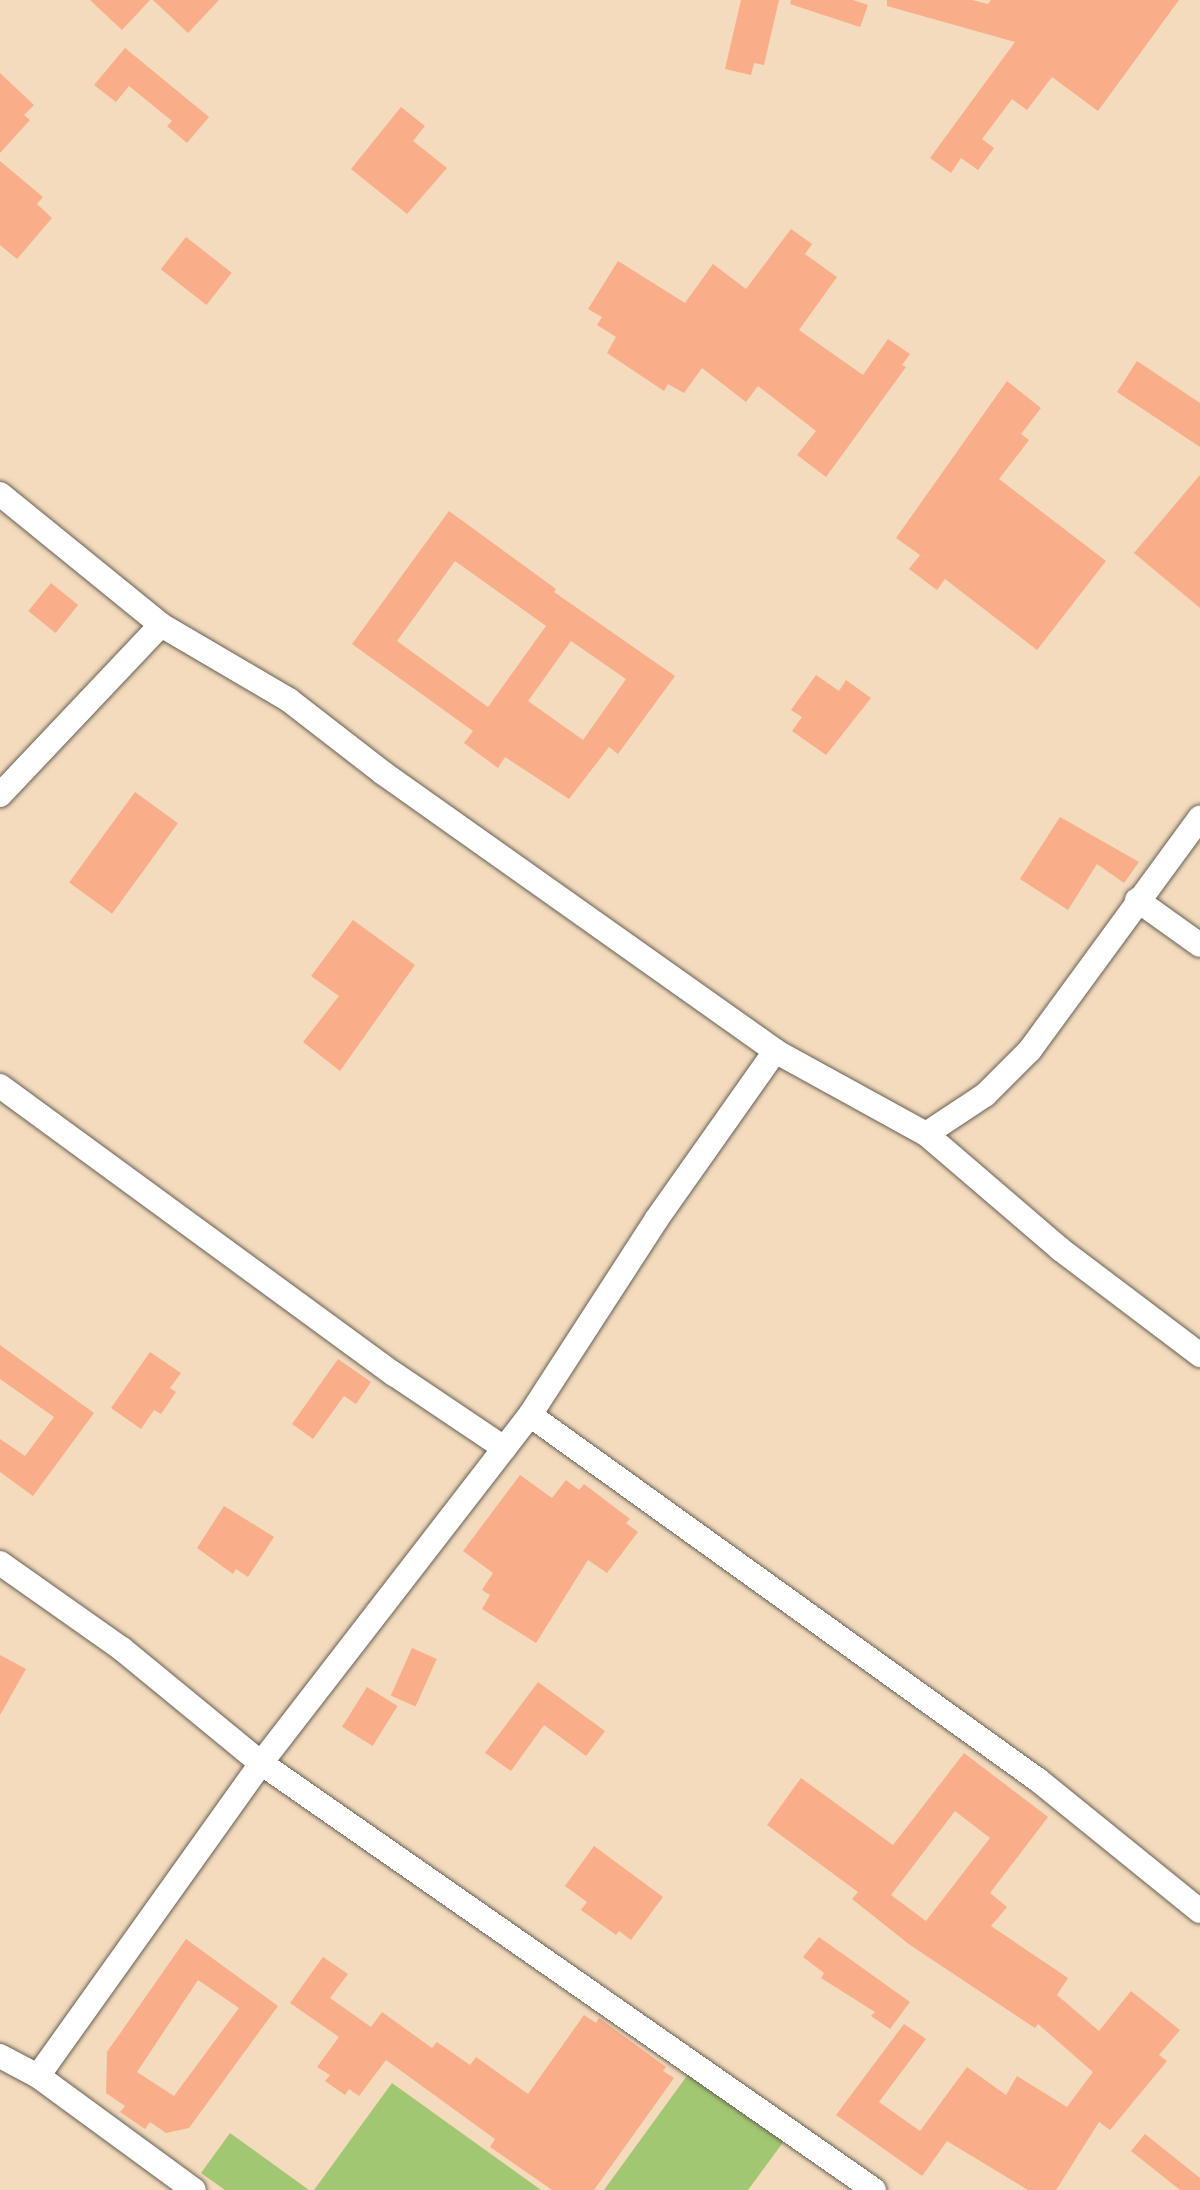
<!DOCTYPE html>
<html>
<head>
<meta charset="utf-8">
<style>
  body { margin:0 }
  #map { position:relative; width:1200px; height:2190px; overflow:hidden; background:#f4dbbd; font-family:Kalam,sans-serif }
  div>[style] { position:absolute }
  .green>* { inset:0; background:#a1c772 }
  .building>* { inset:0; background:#f9ad89; transform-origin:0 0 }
  .roads { filter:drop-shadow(0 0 2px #685f54) drop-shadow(0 0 2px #685f54) }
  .street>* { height:24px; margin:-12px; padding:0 12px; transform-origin:12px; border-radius:12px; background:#fff }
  span { translate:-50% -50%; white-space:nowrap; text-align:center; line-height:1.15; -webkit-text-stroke:5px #fcf5e5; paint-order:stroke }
</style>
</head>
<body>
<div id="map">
  <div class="green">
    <i style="clip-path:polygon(689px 2073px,784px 2141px,748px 2190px,604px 2190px)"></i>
    <i style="clip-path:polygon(392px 2083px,541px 2190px,314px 2190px)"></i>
    <i style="clip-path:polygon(230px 2133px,309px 2190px,225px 2190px,201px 2173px)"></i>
  </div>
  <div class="building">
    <i style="clip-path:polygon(90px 0,150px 0,122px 30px)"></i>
    <i style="clip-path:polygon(153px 0,219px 0,188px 33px)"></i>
    <i style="clip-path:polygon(741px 0,779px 0,764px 65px,754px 63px,751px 75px,725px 69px)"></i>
    <i style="clip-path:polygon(791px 0,853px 0,868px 5px,860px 27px,790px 4px)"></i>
    <i style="clip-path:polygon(887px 0,972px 0,988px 4px,991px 0,1179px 0,1098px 111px,1052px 77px,1027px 110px,1012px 99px,982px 139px,994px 148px,978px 170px,961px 158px,951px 173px,930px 158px,1015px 42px,887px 6px)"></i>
    <i style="clip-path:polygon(125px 48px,209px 117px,187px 143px,167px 126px,172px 121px,129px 86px,116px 102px,94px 85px)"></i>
    <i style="clip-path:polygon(0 73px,34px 105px,24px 115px,30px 120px,0 153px)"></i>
    <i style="clip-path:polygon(401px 107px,425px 126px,413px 141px,447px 168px,407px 214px,351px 169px)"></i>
    <i style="clip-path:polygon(0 161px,43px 197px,37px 204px,52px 218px,17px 259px,0 245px)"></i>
    <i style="clip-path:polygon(791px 229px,812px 244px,805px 254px,837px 277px,799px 330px,863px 375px,888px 339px,910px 354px,902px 365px,906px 367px,826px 477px,797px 455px,816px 431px,758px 386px,746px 402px,702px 368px,684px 393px,668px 384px,664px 391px,607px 353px,616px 337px,597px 325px,602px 317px,588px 309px,618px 261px,685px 303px,713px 264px,746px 289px)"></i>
    <i style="left:186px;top:237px;width:58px;height:41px;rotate:38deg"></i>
    <i style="clip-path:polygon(1137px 361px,1200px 403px,1200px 447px,1117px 392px)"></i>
    <i style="clip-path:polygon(1007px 381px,1041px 408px,1021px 434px,1029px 440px,999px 479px,1106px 561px,1037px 650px,945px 579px,937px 590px,909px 569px,920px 555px,896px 538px)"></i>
    <i style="clip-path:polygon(1200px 475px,1200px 608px,1134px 553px)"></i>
    <i style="clip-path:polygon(evenodd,449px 511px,556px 589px,554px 592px,675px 676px,618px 754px,609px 747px,569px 799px,505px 757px,498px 768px,464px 743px,473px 731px,352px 644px,449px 511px,455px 561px,546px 626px,488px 707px,397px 641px,455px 561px,449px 511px,571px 641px,626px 679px,583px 740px,528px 701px,571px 641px)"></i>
    <i style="left:51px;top:583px;width:35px;height:36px;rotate:39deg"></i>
    <i style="clip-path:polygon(816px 675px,839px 691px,846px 680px,871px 698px,826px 755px,792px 731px,802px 717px,791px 710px)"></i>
    <i style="left:135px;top:792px;width:53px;height:112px;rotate:36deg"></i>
    <i style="clip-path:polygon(1060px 817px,1139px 862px,1124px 883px,1097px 864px,1068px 910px,1020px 879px)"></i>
    <i style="clip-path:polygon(353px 920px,415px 965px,340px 1071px,303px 1042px,339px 996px,311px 976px)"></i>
    <i style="clip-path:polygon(0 1345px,94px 1413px,33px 1496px,0 1472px,0 1439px,25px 1456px,54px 1417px,0 1379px)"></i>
    <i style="clip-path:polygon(150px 1352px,181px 1373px,170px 1388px,176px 1392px,161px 1414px,154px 1410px,141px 1429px,111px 1408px)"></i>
    <i style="clip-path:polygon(338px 1359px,371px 1382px,356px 1404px,344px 1396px,313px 1439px,292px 1424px)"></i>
    <i style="clip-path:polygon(520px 1475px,552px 1498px,566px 1480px,579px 1490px,584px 1484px,630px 1519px,626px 1523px,638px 1532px,607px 1573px,588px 1560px,536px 1643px,482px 1609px,490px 1595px,482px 1590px,493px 1573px,463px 1551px)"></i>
    <i style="clip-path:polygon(224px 1506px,274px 1537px,248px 1577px,236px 1569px,233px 1574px,197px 1548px)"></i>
    <i style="left:412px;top:1648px;width:27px;height:52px;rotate:24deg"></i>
    <i style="clip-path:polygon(0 1655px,26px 1669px,0 1715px)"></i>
    <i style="clip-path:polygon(538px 1682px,605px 1731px,586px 1756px,544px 1725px,511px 1771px,485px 1753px)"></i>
    <i style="left:367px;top:1687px;width:36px;height:47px;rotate:32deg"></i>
    <i style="clip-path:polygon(evenodd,964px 1753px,1048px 1817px,990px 1893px,1007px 1907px,991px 1926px,1068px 1978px,1057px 1995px,1099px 2031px,1131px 1991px,1180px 2030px,1159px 2055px,1167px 2061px,1110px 2130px,1099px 2122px,1056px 2190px,1028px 2190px,947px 2141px,922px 2176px,836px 2115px,904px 2024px,926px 2039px,879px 2102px,920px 2131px,967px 2067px,1006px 2095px,1017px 2076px,1067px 2107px,1093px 2072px,1038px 2024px,1035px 2028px,910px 1945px,852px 1899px,858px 1892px,767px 1825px,801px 1778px,893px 1845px,964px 1753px,955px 1811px,990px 1838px,926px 1921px,891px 1895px,955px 1811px)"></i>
    <i style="clip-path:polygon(594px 1846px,663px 1897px,631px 1940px,619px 1931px,616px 1935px,581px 1910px,587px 1902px,565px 1886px)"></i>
    <i style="clip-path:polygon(819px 1937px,910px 2002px,890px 2029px,871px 2016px,875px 2012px,821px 1978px,824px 1973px,803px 1957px)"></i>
    <i style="clip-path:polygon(evenodd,186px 1939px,278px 2006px,189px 2128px,166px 2133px,150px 2122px,145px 2129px,120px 2112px,125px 2106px,106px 2093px,107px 2052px,186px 1939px,198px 1980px,239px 2008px,174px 2096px,137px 2072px,198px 1980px)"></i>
    <i style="clip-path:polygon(323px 1957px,348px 1974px,330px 1998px,371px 2027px,382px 2012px,432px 2048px,437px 2042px,470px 2065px,476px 2057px,528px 2094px,584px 2015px,596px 2023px,599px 2018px,666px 2067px,663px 2071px,674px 2078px,594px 2190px,552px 2190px,490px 2147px,495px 2139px,386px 2060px,359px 2096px,349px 2089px,345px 2095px,325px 2081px,330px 2075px,317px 2067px,339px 2037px,290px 2003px)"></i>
    <i style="clip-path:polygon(1145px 2134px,1200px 2178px,1200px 2190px,1180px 2190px,1131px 2151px)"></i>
  </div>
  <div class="roads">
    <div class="street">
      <i style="left:0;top:494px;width:208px;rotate:39.1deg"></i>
      <i style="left:0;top:795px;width:234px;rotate:-46.6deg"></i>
      <i style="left:161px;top:625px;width:148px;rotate:30.4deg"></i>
      <i style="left:289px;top:700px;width:119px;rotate:37.8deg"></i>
      <i style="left:383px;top:773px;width:481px;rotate:35.3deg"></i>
      <i style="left:1137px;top:900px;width:77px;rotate:35.5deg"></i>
      <i style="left:0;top:1086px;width:488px;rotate:36.2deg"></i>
      <i style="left:394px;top:1374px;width:133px;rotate:33.9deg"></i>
      <i style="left:926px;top:1134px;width:177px;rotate:40.6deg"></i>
      <i style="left:1060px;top:1249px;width:176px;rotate:37.1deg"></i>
      <i style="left:530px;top:1415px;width:626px;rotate:35.7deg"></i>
      <i style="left:1038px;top:1780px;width:208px;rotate:39deg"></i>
      <i style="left:0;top:1563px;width:149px;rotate:35.2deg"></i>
      <i style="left:122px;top:1649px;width:180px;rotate:39.4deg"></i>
      <i style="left:261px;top:1763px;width:747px;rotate:34.86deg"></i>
      <i style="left:0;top:2056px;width:43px;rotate:27.8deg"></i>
      <i style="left:38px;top:2076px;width:193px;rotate:36.2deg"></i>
      <i style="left:38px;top:2076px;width:384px;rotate:-54.5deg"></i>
      <i style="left:261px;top:1763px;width:440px;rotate:-52.3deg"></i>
      <i style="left:530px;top:1415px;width:232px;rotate:-57.1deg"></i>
      <i style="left:656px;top:1220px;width:207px;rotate:-54.8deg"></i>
      <i style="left:775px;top:1051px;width:172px;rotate:28.8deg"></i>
      <i style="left:926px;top:1134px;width:71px;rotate:-33.5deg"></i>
      <i style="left:985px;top:1095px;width:64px;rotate:-45deg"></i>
      <i style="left:1030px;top:1050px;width:288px;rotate:-53.8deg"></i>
    </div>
  </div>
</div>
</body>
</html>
